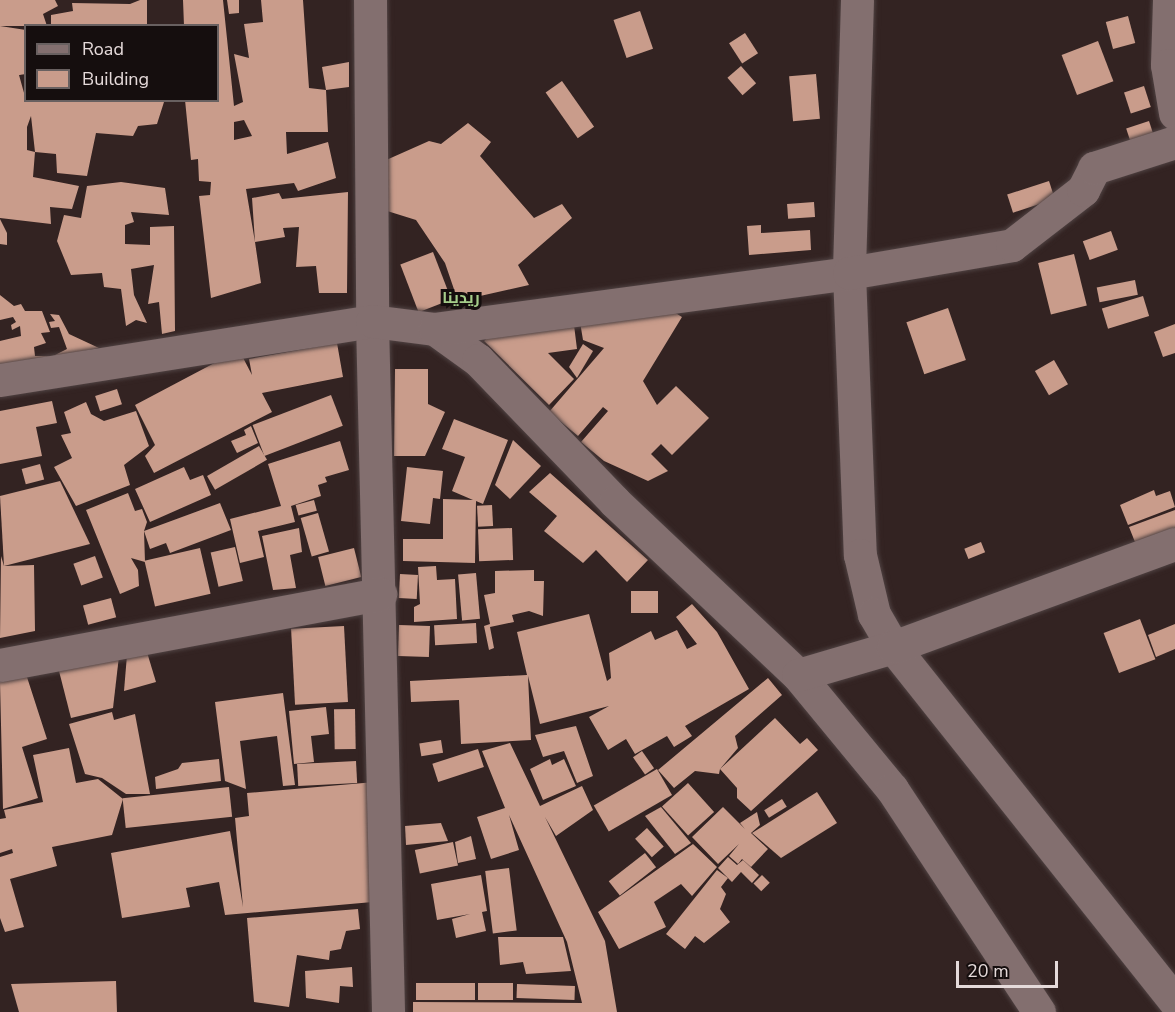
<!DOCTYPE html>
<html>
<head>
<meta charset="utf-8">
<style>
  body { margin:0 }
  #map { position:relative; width:1175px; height:1012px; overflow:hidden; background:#332322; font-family:"Nunito Sans",Cairo,sans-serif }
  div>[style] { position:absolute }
  .building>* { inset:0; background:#c99c8b; transform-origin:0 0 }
  .roads { filter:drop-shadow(0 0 2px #4f4242) drop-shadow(0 0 2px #4f4242) }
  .minor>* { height:33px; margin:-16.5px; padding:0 16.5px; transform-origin:16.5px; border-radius:16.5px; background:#836f6f }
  span { translate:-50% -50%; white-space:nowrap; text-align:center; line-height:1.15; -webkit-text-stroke:6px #150e0e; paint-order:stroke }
  .neighbourhood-label { font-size:16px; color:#a5cd8a; font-weight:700 }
  .legend { position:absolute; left:24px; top:24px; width:195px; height:78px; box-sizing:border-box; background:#150e0e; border:2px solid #686060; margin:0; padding:8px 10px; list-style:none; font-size:18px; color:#e5dada }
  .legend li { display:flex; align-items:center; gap:12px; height:30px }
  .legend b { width:30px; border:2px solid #686060 }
  .scale { position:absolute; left:956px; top:961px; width:102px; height:27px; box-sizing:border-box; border:3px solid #e5dada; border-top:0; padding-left:8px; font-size:18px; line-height:21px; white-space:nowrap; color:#e5dada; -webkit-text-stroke:4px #150e0e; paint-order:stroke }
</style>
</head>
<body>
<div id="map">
  <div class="building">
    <i style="clip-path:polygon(evenodd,0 0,55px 0,58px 6px,43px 14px,47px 26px,0 26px,26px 30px,26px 74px,19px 75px,26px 100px,164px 102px,157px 124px,138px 126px,133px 136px,96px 133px,87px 176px,57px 173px,56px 154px,35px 152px,33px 177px,79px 186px,72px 209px,50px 207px,51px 224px,0 218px,0 0,31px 116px,35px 152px,27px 150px,27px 127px,31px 116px)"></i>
    <i style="clip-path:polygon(140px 0,147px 0,147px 26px,51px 26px,51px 15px,73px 11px,72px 3px,130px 4px)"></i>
    <i style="clip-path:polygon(evenodd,183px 0,223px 0,234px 106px,243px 102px,234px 54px,249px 58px,244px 24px,263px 22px,261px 0,303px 0,309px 88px,326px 90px,328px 132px,286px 132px,287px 154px,328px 142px,336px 178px,298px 191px,294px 183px,246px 189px,255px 242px,252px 198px,279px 193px,282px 199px,348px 192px,347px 293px,319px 293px,316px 266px,296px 267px,299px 227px,283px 228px,285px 237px,255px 242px,261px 283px,211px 298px,199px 196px,210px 195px,211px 182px,199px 181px,198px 159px,191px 160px,185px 100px,218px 100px,218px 26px,184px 26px,183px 0,244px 120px,252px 136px,234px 140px,234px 122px,244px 120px)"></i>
    <i style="clip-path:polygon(227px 0,239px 0,239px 13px,229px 14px)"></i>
    <i style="left:640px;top:11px;width:40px;height:28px;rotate:71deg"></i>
    <i style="left:1128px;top:16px;width:28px;height:23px;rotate:75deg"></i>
    <i style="left:745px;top:33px;width:24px;height:19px;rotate:57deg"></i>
    <i style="left:1098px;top:41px;width:43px;height:39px;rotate:69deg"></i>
    <i style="clip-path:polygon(349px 62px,349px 87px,326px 90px,322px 67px)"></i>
    <i style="left:741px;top:66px;width:23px;height:18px;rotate:49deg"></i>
    <i style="left:816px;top:74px;width:45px;height:27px;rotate:85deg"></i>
    <i style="left:562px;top:81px;width:56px;height:20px;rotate:55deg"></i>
    <i style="left:1144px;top:86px;width:22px;height:21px;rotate:72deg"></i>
    <i style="left:1149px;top:121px;width:23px;height:24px;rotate:72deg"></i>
    <i style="clip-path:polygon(468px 123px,491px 142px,480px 156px,534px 218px,562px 204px,572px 218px,518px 265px,529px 285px,458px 301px,445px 263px,416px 220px,384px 210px,384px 161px,429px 141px,441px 144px)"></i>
    <i style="left:1049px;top:181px;width:19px;height:44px;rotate:72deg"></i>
    <i style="clip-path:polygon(121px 182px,165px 188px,169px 215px,131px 212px,134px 222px,125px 225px,125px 244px,150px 245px,150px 227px,174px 226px,175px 331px,162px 334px,159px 302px,148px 304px,154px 265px,131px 269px,134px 295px,147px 323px,136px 320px,126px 326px,121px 289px,104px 287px,102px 273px,71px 275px,57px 241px,64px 215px,81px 218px,87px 186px)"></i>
    <i style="left:814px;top:202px;width:15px;height:27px;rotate:86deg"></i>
    <i style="clip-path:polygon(0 219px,7px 233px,7px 245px,0 244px)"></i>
    <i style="clip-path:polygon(761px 225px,761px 233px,810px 230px,811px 250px,749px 255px,747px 226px)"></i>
    <i style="left:1111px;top:231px;width:20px;height:30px;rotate:70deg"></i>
    <i style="left:433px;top:252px;width:51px;height:35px;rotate:69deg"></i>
    <i style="left:1074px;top:254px;width:53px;height:37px;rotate:76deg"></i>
    <i style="left:1135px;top:280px;width:15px;height:39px;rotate:79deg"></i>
    <i style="clip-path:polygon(0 295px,14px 306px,21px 304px,25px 311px,42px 311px,50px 332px,41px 333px,46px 343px,34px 347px,35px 356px,53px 356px,67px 349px,59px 327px,51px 328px,49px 322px,55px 321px,50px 314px,59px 315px,69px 334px,99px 348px,0 368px,0 341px,21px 336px,20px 326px,12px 330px,11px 325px,16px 322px,13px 317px,0 320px)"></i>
    <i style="left:1143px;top:296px;width:21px;height:43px;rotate:73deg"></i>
    <i style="clip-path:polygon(661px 304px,682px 317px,643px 381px,657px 405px,676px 386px,709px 418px,672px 455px,661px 444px,651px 454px,668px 471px,648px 481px,604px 461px,581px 442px,608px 411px,603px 407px,578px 436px,549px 412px,604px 348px,583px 340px,579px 316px)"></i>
    <i style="left:948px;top:308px;width:55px;height:44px;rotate:71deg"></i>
    <i style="clip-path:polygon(573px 317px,577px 349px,548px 353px,574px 379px,549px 405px,484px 341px,498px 327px)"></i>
    <i style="clip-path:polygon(1175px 324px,1175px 353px,1163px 357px,1154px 332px)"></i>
    <i style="clip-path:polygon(337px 343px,343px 377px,262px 393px,272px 412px,154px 473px,145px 456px,155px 445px,135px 405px,239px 350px,252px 375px,249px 359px)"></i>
    <i style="clip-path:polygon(583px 344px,593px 351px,577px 378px,569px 367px)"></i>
    <i style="left:1054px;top:360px;width:28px;height:22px;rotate:60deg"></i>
    <i style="clip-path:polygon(395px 369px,428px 369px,428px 404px,445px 412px,425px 456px,394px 456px)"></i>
    <i style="left:117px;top:389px;width:16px;height:23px;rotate:72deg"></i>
    <i style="left:331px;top:395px;width:33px;height:84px;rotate:69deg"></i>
    <i style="clip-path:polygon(52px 401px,57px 423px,36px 427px,42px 456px,0 464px,0 411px)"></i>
    <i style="clip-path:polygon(86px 402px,91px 414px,104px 421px,136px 411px,149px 446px,124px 465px,130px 485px,76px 506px,54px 467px,72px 458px,61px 435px,71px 433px,64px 412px)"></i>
    <i style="clip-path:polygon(454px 419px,508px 440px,483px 504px,476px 501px,475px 563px,403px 561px,403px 539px,443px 539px,443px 499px,473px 500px,452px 491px,465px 457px,442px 449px)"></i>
    <i style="clip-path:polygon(251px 426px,258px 443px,237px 453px,231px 441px,246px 435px,244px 430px)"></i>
    <i style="clip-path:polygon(513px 440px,541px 466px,510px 499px,495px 485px)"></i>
    <i style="clip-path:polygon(340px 441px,349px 470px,325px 477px,327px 482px,318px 485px,321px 496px,291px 506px,295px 522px,258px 531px,264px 557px,240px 563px,230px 519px,281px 506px,268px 464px)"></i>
    <i style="left:259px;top:446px;width:16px;height:60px;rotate:60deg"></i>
    <i style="left:40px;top:464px;width:16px;height:19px;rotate:75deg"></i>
    <i style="clip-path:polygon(184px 467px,190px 480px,203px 475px,211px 495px,150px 522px,135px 489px)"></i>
    <i style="clip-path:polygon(407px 467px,443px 471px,440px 499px,433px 498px,430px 524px,401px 521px)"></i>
    <i style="clip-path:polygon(550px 473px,648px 560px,627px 582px,596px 550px,583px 563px,544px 531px,557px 516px,529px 492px)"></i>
    <i style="clip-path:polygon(60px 481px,90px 544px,4px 566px,0 496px)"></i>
    <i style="clip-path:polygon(1154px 490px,1156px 496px,1170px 491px,1175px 507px,1128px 525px,1120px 505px)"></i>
    <i style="clip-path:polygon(128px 493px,135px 511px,142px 509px,147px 522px,144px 531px,145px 562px,131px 558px,138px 570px,139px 586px,120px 594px,86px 510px)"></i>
    <i style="left:314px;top:500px;width:11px;height:19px;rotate:75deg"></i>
    <i style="clip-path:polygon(220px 503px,231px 530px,170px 553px,166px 543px,150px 549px,144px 531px)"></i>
    <i style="left:492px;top:505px;width:21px;height:15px;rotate:87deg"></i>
    <i style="clip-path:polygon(1175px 510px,1175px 533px,1137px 547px,1129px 527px)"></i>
    <i style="left:318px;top:513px;width:40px;height:18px;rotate:74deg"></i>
    <i style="clip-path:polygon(299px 528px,302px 552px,290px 555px,296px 588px,273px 590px,262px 536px)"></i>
    <i style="left:512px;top:528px;width:32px;height:34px;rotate:88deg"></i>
    <i style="left:981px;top:542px;width:11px;height:18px;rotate:68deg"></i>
    <i style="left:235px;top:547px;width:35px;height:25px;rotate:77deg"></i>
    <i style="left:200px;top:548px;width:47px;height:57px;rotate:77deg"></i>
    <i style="left:354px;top:548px;width:30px;height:37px;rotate:76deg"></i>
    <i style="clip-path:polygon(1px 556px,4px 566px,34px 565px,35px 631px,0 638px)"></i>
    <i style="left:95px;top:556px;width:23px;height:23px;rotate:70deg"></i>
    <i style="clip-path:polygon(436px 566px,437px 580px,455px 579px,457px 619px,414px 622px,414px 607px,420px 604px,418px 567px)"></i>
    <i style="clip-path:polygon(534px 570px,534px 581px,544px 581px,543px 616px,529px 611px,512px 615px,514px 622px,490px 627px,494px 648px,489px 650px,484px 626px,490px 624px,484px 595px,495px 593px,495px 571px)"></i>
    <i style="left:476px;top:573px;width:46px;height:18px;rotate:85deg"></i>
    <i style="left:400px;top:574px;width:18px;height:24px;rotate:3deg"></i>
    <i style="left:631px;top:591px;width:27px;height:22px"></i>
    <i style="left:111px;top:598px;width:20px;height:29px;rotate:75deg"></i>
    <i style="clip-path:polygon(692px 604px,717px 632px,749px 689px,685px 726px,692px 736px,674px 747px,667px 736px,635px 754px,626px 739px,608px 750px,589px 717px,609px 706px,540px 724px,528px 676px,531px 740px,461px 744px,459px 700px,411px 702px,410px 681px,527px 675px,517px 632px,589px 614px,607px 681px,611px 678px,609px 653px,651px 631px,655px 640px,677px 630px,687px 649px,697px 644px,676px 617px)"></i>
    <i style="left:1140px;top:619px;width:43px;height:39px;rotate:69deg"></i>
    <i style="left:476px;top:623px;width:20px;height:42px;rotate:87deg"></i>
    <i style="clip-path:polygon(1175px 624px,1175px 649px,1156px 657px,1148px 635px)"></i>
    <i style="left:399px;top:625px;width:31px;height:31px;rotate:2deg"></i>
    <i style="left:344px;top:626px;width:76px;height:53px;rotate:87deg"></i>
    <i style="clip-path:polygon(146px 649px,156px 682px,124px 691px,127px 655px)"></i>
    <i style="clip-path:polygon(119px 656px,113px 708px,71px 718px,59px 671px)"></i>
    <i style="clip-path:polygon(26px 674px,47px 739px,22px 747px,38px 798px,3px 809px,0 682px)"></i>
    <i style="clip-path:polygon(768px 678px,782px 695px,735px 736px,738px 748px,720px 769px,775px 718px,800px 744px,807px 738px,818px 750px,751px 811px,737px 798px,737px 788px,720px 769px,719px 774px,695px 771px,674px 788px,658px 770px)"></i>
    <i style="clip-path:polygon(283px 693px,295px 785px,283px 786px,277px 736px,240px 741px,246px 789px,225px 781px,215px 702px)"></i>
    <i style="clip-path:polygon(326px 707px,329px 734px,311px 736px,314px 762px,294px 764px,289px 711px)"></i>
    <i style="left:355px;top:709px;width:40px;height:21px;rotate:89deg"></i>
    <i style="clip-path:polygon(112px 712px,114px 720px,135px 714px,150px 794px,126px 794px,102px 778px,85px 774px,69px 724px)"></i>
    <i style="clip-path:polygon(576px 726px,593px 776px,577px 783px,564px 751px,543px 757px,535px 735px)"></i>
    <i style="left:441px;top:740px;width:13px;height:22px;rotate:81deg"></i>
    <i style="clip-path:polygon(510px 743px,540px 806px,582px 786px,593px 810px,556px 836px,545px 817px,605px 941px,617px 1012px,413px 1012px,413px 1002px,582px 1003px,567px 942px,509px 815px,519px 850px,491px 859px,477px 817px,505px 808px,482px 751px)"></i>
    <i style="clip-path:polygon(69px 748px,76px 783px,98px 779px,123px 799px,112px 835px,52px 847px,57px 866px,10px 879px,24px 927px,5px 932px,0 918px,0 857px,13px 853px,12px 849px,0 853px,0 819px,6px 818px,4px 810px,43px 802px,33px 755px)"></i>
    <i style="left:478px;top:749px;width:19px;height:48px;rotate:72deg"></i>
    <i style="left:642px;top:751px;width:21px;height:11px;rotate:55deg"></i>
    <i style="clip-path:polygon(219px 759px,221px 781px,156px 789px,155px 777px,178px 769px,182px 763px)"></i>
    <i style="clip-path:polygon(550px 759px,552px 765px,564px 759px,576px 786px,543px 800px,530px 769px)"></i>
    <i style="left:356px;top:761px;width:22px;height:59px;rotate:87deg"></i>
    <i style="left:657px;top:769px;width:30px;height:73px;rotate:60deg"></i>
    <i style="clip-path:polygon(375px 782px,384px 901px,225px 915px,219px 882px,186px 888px,190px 907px,122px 918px,111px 853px,230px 831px,243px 907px,235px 818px,249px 816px,247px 793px)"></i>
    <i style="left:688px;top:783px;width:39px;height:35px;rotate:48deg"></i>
    <i style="left:229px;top:787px;width:30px;height:107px;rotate:84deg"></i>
    <i style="clip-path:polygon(817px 792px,837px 823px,781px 858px,752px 833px)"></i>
    <i style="left:782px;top:799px;width:9px;height:21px;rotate:58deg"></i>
    <i style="clip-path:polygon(661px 807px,691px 843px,675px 854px,645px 816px)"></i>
    <i style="clip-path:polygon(723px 807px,745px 829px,740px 823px,757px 812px,760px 825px,751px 833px,768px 849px,751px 867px,742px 859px,738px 864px,729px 856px,739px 844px,718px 864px,692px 837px)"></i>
    <i style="clip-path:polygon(441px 823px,448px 841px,406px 845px,405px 826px)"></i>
    <i style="left:647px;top:828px;width:25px;height:16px;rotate:48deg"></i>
    <i style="clip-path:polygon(471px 836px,476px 859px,458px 863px,455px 842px)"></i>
    <i style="left:453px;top:842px;width:24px;height:39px;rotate:78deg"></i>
    <i style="clip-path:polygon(693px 844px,717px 867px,692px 896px,681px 884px,654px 902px,666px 927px,619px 949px,598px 912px)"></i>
    <i style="left:645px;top:853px;width:18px;height:46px;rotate:52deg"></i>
    <i style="clip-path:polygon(728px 857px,737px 865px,743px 860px,759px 875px,752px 883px,741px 872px,732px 882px,718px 868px)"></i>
    <i style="left:509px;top:868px;width:63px;height:24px;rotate:83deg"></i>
    <i style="clip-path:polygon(717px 870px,728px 878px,721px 887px,726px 894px,720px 909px,730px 922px,704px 943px,695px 936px,685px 949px,666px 934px)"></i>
    <i style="clip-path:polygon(481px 875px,487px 911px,482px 912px,486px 931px,456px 938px,452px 919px,470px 914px,437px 920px,431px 884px)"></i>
    <i style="left:762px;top:875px;width:11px;height:12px;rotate:45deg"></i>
    <i style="clip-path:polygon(358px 909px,360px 929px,346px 931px,341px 949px,330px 951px,329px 960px,297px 955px,289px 1007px,254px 1002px,247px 918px)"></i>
    <i style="clip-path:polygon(498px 937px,563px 937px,571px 971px,526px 974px,523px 962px,500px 965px)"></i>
    <i style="clip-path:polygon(352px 967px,353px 987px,340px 986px,339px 1003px,306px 998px,305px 971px)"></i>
    <i style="clip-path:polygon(116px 981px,117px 1012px,19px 1012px,11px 984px)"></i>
    <i style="left:416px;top:983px;width:59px;height:17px"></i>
    <i style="left:478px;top:983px;width:35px;height:17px"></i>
    <i style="left:517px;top:984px;width:58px;height:14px;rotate:2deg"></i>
  </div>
  <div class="roads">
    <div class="minor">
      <i style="left:370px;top:0;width:321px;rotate:89.6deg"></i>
      <i style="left:372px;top:321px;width:691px;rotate:88.67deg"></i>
      <i style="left:857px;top:0;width:273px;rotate:91.7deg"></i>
      <i style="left:849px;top:273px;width:282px;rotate:87.8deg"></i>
      <i style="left:860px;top:555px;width:61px;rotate:76.7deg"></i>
      <i style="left:874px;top:614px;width:38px;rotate:60deg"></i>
      <i style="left:893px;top:647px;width:453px;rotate:51.5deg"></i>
      <i style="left:1169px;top:0;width:65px;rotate:91.8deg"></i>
      <i style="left:1167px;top:65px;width:49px;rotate:80.5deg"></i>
      <i style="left:435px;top:329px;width:53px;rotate:35.8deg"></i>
      <i style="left:478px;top:360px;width:197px;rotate:46deg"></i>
      <i style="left:615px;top:502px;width:252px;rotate:43.4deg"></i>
      <i style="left:798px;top:675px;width:148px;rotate:50.5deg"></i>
      <i style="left:892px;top:789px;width:267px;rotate:56.6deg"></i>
      <i style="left:0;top:380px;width:377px;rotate:-9deg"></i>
      <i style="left:372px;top:321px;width:64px;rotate:7.2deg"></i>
      <i style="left:435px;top:329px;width:418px;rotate:-7.7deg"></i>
      <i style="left:849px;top:273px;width:165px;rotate:-9.7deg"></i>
      <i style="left:1012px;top:245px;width:90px;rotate:-37.8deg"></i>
      <i style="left:1083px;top:190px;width:25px;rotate:-63deg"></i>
      <i style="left:1094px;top:168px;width:85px;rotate:-17.8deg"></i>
      <i style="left:0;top:665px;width:387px;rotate:-10.6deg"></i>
      <i style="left:798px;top:675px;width:99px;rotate:-16.4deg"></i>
      <i style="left:893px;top:647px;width:300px;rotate:-20.1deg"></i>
    </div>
  </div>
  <div class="neighbourhood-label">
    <span style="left:461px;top:298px">ريدينا</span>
  </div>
  <ul class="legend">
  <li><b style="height:8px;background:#836f6f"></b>Road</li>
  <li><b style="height:16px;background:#c99c8b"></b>Building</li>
  </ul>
  <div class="scale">20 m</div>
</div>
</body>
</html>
